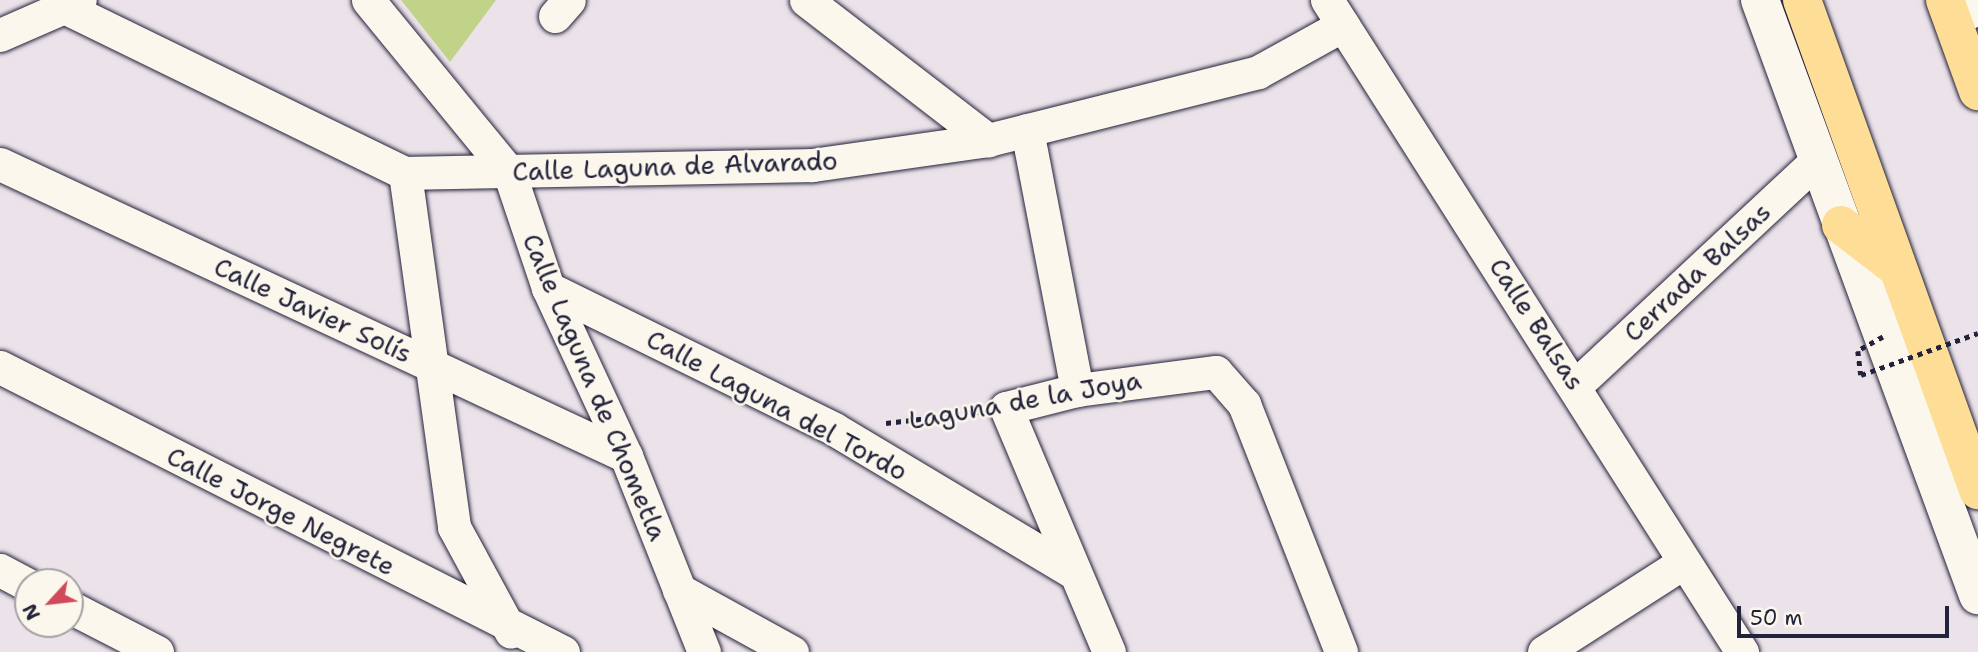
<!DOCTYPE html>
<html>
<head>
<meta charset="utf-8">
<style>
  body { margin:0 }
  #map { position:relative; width:1978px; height:652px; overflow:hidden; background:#ece3ea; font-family:"Shantell Sans",sans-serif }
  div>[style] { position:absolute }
  .green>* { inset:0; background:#c0d388 }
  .path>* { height:4.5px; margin-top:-2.25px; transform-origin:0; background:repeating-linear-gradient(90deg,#22223b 0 5px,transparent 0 10px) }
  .roads { filter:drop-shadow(0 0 2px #22223b) drop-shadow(0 0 2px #22223b) }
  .street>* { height:33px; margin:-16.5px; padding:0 16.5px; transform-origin:16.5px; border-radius:16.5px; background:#fbf7ec }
  .secondary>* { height:38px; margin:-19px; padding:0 19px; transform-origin:19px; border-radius:19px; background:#fbf7ec }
  .highway>* { height:38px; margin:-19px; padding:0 19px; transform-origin:19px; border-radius:19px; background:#fedd96 }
  .path-bridge>* { height:4.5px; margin-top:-2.25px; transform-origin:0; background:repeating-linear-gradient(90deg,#22223b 0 5px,transparent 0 10px) }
  span { translate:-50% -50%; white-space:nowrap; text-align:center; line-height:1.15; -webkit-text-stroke:5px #fbf7ec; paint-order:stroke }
  .street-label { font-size:26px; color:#22223b }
  .north { position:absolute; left:14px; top:568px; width:70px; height:70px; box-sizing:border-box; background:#fbf7ec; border:2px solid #a4a2a5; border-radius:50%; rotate:243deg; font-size:19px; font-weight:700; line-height:28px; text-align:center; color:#22223b }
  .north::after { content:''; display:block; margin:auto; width:24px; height:32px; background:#d1495b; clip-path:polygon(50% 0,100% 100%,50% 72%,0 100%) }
  .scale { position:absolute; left:1737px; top:606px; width:212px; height:32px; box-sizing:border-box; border:4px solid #22223b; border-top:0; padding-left:9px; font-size:21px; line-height:24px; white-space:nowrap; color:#22223b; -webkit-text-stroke:5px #fbf7ec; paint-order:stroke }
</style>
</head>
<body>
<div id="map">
  <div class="green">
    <i style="clip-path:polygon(401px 0,496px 0,450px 62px)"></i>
  </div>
  <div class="path">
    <i style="left:886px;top:423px;width:93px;rotate:-6.8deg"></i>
  </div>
  <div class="roads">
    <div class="street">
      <i style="left:368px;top:0;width:222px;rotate:50.7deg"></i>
      <i style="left:509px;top:172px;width:122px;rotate:71.4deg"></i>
      <i style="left:548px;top:288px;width:185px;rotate:65.1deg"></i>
      <i style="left:626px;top:456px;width:211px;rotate:68.3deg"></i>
      <i style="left:806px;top:0;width:230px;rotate:37.6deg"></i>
      <i style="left:1327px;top:0;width:773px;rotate:57.52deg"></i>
      <i style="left:64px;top:7px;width:379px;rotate:26deg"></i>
      <i style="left:405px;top:173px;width:407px;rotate:-1.1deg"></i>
      <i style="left:812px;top:165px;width:178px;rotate:-8.1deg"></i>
      <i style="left:988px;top:140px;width:278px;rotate:-14.1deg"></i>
      <i style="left:1258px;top:72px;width:97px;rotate:-28.9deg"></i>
      <i style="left:555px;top:16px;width:21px;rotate:-49deg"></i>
      <i style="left:1953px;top:20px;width:28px;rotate:-26deg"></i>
      <i style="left:0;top:35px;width:87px;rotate:-23.6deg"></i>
      <i style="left:1027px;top:130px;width:265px;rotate:79.1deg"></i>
      <i style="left:0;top:164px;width:691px;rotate:25.01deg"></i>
      <i style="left:405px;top:173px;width:357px;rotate:82.1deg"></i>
      <i style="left:454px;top:527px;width:119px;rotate:61.5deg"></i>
      <i style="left:548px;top:288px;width:319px;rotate:26.2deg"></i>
      <i style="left:834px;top:429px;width:279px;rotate:30.9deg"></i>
      <i style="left:0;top:367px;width:631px;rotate:26.85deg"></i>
      <i style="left:1576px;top:385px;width:331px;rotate:-43deg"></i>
      <i style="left:0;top:570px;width:32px;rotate:28deg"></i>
      <i style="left:679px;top:590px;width:129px;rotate:28.8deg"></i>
      <i style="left:70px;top:607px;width:98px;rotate:27.3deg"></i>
      <i style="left:1109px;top:652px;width:265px;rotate:-112.9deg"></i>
      <i style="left:1006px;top:408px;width:73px;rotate:-14.2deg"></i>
      <i style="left:1077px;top:390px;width:140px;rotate:-7.4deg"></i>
      <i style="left:1216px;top:372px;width:43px;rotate:48.8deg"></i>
      <i style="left:1244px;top:404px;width:266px;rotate:68.6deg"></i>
      <i style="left:1544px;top:652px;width:166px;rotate:-32.7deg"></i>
    </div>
    <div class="secondary">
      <i style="left:1760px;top:0;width:634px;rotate:69.88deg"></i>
    </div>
    <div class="highway">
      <i style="left:1802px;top:0;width:521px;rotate:70.24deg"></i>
      <i style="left:1945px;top:0;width:97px;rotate:70.1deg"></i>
      <i style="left:1841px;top:225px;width:71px;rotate:37.5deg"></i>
    </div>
  </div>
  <div class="path-bridge">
    <i style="left:1883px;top:337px;width:29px;rotate:151deg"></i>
    <i style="left:1858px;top:351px;width:24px;rotate:83deg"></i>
    <i style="left:1861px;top:375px;width:124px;rotate:-19.7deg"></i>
  </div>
  <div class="street-label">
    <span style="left:675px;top:166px;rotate:-2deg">Calle Laguna de Alvarado</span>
    <span style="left:1697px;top:272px;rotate:-43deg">Cerrada Balsas</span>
    <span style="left:313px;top:310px;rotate:25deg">Calle Javier Solís</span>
    <span style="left:1537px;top:324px;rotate:57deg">Calle Balsas</span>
    <span style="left:595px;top:387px;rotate:67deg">Calle Laguna de Chometla</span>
    <span style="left:1025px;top:400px;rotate:-10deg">Laguna de la Joya</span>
    <span style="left:777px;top:405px;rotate:28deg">Calle Laguna del Tordo</span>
    <span style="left:281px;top:511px;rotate:27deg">Calle Jorge Negrete</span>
  </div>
  <div class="north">N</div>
  <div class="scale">50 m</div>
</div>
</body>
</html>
